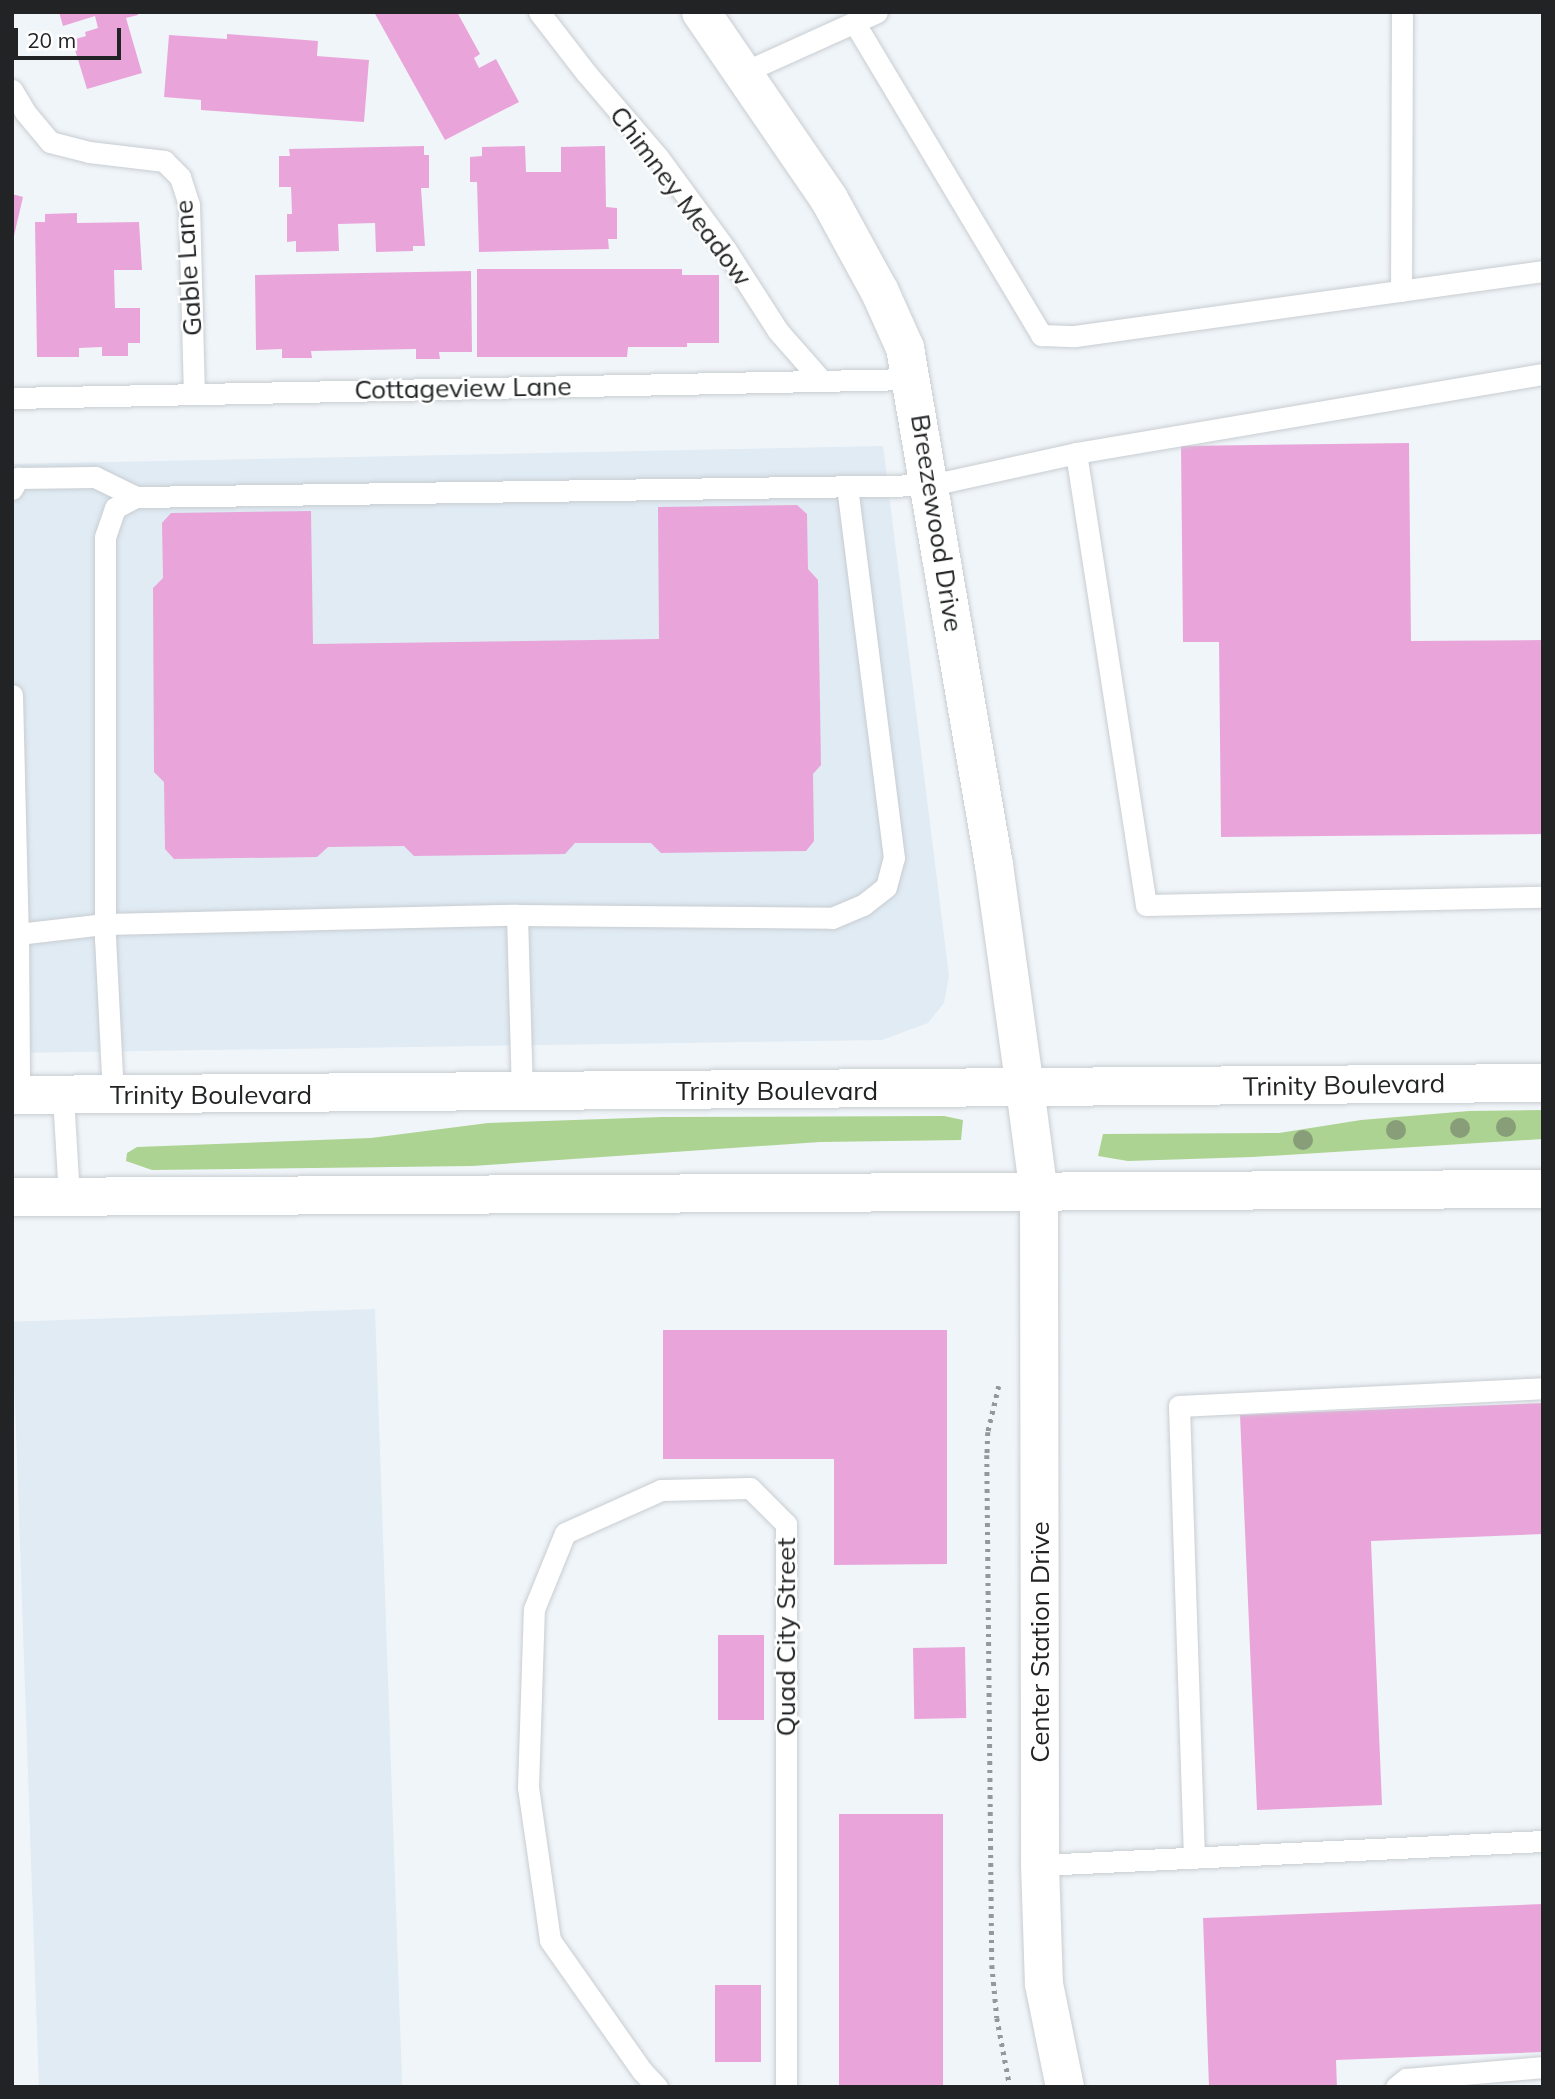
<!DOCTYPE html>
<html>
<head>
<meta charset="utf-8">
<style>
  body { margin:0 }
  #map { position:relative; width:1555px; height:2099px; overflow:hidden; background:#f0f5f9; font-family:Mulish,sans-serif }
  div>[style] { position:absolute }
  .built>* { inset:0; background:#e0ebf4; transform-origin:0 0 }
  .green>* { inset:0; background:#acd391 }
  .building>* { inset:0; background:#e9a5da; transform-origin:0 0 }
  .path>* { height:4.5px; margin-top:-2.25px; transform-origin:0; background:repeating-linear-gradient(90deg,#94989b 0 3.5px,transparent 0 8.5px) }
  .roads { filter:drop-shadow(0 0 2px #c8cdd1) drop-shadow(0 0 2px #c8cdd1) }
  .lane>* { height:21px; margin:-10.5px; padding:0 10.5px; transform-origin:10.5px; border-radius:10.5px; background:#fff }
  .street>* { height:38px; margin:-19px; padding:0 19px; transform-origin:19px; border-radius:19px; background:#fff }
  .secondary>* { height:38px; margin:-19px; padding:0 19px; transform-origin:19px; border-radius:19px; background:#fff }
  .trees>* { width:20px; height:20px; margin:-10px; border-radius:50%; background:#889e78 }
  span { translate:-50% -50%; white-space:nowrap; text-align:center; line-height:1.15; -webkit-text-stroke:5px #fff; paint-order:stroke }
  .street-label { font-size:26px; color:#212324 }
  .frame { position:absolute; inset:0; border:14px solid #212324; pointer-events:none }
  .scale { position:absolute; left:14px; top:28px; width:107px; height:32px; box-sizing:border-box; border:4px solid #212324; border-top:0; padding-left:9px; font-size:21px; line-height:24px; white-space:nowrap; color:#212324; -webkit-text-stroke:5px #fff; paint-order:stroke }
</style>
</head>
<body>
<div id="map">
  <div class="built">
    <i style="clip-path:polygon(883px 446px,949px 976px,944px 1003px,928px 1023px,882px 1040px,12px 1053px,12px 464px)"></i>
    <i style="left:375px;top:1309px;width:778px;height:363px;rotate:88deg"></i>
  </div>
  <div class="green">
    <i style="clip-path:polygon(1543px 1110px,1543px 1139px,1252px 1157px,1128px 1161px,1098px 1156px,1103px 1134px,1279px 1133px,1361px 1120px,1469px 1111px)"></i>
    <i style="clip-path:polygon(944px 1116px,963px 1120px,961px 1140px,820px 1142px,472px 1166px,152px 1170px,126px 1161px,127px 1153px,137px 1147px,371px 1138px,488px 1123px,663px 1117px)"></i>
  </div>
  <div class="building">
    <i style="clip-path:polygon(59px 12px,137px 12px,138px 15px,126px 18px,142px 73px,87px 89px,72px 40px,86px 36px,85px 32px,98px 28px,95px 16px,63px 26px)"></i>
    <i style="clip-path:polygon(374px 12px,457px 12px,480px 54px,474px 58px,479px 68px,496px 59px,519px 102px,445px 140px)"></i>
    <i style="clip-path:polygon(227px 34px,318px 41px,317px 56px,369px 60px,364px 122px,201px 110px,201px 100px,164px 97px,169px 35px,227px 39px)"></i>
    <i style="clip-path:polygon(424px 146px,424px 155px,429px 155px,429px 188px,421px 188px,425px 246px,413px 246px,413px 251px,376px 252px,375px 223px,338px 224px,339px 251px,296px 252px,296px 241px,287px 242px,287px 214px,292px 214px,291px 187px,279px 187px,279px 156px,290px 156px,289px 149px)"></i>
    <i style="clip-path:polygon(525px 146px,526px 172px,561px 172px,561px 147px,605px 146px,606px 207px,617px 208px,617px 239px,608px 239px,609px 249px,479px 252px,477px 182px,470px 182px,470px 157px,482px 156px,482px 147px)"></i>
    <i style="clip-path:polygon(12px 194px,23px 197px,13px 240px,12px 240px)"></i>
    <i style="clip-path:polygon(77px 213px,77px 223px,139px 222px,142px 270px,114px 270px,115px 308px,140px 308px,140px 343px,128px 343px,128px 356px,102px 356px,102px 347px,79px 348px,79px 357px,37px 357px,35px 222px,45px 222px,45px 214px)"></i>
    <i style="clip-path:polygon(477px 269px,682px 269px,682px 275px,719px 275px,719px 343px,687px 343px,687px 347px,628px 347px,627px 357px,477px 357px)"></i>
    <i style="clip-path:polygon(471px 271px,472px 352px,439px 352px,440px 359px,416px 359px,416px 349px,311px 351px,312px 358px,282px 358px,282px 349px,256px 350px,255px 275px)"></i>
    <i style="clip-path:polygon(1409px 443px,1411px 641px,1543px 640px,1543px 834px,1221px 837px,1219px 642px,1183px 642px,1181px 446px)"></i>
    <i style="clip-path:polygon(797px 505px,807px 514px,808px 569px,818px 580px,821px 765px,813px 774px,814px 841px,806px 851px,661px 853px,651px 843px,575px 843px,565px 854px,414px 856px,404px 846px,328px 847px,317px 857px,174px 859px,165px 849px,164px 782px,154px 772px,153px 588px,163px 578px,162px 523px,171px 513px,311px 511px,313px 644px,659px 639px,658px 507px)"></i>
    <i style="clip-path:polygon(663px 1330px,947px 1330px,947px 1564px,834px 1565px,834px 1459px,663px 1459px)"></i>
    <i style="clip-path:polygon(1543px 1403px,1543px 1534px,1371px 1541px,1382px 1805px,1257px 1810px,1240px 1415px)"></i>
    <i style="left:764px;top:1635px;width:85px;height:46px;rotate:90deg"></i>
    <i style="left:965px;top:1647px;width:71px;height:52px;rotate:89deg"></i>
    <i style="left:943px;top:1814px;width:273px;height:104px;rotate:90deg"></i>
    <i style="clip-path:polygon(1543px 1904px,1543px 2052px,1336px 2060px,1337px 2087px,1209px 2087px,1203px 1918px)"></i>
    <i style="left:715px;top:1985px;width:46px;height:77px"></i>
  </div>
  <div class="path">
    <i style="left:999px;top:1386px;width:47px;rotate:103.4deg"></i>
    <i style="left:988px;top:1432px;width:23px;rotate:92deg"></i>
    <i style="left:987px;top:1455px;width:510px;rotate:89.44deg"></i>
    <i style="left:992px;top:1965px;width:53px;rotate:84.6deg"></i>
    <i style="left:997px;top:2018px;width:70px;rotate:79.3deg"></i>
  </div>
  <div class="roads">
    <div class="lane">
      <i style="left:539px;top:12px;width:78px;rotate:52.3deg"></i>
      <i style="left:587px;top:74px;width:109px;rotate:49.5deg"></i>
      <i style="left:658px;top:157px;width:115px;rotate:53.8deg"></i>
      <i style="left:726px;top:250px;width:96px;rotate:57.3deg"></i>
      <i style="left:778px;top:331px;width:65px;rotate:48.7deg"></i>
      <i style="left:854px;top:22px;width:365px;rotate:59.1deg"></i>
      <i style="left:1041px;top:335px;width:34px;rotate:2deg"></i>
      <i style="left:1075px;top:336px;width:472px;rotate:-7.9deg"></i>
      <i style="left:742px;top:73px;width:148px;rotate:-24.3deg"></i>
      <i style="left:12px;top:90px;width:26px;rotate:59deg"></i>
      <i style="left:25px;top:112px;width:39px;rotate:50deg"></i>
      <i style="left:50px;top:142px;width:40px;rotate:14.4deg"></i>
      <i style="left:89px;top:152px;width:76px;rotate:6.8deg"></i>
      <i style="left:164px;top:161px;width:23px;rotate:45deg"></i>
      <i style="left:180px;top:177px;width:29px;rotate:72deg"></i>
      <i style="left:189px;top:205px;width:189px;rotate:88.5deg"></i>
      <i style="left:1401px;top:291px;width:279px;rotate:-89.8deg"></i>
      <i style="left:12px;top:398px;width:901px;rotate:-1.21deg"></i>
      <i style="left:1076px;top:453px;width:474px;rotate:-9.6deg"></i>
      <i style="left:12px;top:489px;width:13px;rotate:-61deg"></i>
      <i style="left:18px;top:478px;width:77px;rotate:-0.7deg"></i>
      <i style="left:95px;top:477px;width:46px;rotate:26deg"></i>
      <i style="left:12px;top:695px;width:239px;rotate:88.6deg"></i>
      <i style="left:18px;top:934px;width:88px;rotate:-6.6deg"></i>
      <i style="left:105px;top:924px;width:412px;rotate:-1.3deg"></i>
      <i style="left:517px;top:915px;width:315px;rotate:0.5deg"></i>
      <i style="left:832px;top:918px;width:34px;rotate:-23deg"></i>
      <i style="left:863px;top:905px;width:29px;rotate:-38deg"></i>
      <i style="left:886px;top:887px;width:30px;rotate:-75deg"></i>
      <i style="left:894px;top:858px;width:373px;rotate:-97.2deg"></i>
      <i style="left:517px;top:915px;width:177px;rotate:88.4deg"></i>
      <i style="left:12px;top:933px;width:6px;rotate:9deg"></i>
      <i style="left:18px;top:934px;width:161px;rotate:89.6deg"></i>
      <i style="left:113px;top:1095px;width:156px;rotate:-92.9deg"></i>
      <i style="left:105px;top:939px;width:402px;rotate:-90deg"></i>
      <i style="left:105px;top:537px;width:31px;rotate:-71deg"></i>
      <i style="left:115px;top:508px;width:24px;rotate:-28deg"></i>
      <i style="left:136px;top:497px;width:795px;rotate:-0.86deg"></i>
      <i style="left:931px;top:485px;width:148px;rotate:-12.4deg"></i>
      <i style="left:1076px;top:453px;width:457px;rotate:81.2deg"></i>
      <i style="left:1146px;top:905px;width:397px;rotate:-1.2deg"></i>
      <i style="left:63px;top:1096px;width:102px;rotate:86.6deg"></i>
      <i style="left:1194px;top:1858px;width:452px;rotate:-91.9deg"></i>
      <i style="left:1179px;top:1406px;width:364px;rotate:-2.8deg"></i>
      <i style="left:1040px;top:1865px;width:504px;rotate:-2.73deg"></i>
      <i style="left:657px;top:2087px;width:22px;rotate:-133deg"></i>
      <i style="left:642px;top:2071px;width:160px;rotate:-125.1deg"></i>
      <i style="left:550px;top:1940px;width:155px;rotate:-98.2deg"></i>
      <i style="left:528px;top:1787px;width:178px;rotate:-88.1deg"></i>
      <i style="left:534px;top:1609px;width:82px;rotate:-67.8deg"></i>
      <i style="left:565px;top:1533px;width:105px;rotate:-24.1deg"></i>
      <i style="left:661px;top:1490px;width:89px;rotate:-1.3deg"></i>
      <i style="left:750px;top:1488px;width:51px;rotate:45deg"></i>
      <i style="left:786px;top:1524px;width:563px;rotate:90deg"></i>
      <i style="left:1396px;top:2087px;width:13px;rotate:-39deg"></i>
      <i style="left:1406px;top:2079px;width:138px;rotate:-5deg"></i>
    </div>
    <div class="street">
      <i style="left:701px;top:12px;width:227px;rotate:55.6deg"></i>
      <i style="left:829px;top:199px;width:106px;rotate:61.3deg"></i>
      <i style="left:880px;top:292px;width:61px;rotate:65.9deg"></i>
      <i style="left:905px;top:348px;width:525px;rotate:80.23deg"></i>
      <i style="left:994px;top:865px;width:225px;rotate:82.1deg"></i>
      <i style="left:1039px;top:1194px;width:671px;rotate:89.91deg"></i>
      <i style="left:1040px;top:1865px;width:119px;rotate:88.1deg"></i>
      <i style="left:1044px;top:1984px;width:105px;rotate:78.5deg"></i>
    </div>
    <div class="secondary">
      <i style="left:1025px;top:1088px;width:107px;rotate:82.5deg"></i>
      <i style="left:12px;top:1095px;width:1531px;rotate:-0.45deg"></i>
      <i style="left:12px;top:1197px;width:1531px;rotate:-0.3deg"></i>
    </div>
  </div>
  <div class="trees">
    <i style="left:1506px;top:1127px"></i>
    <i style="left:1460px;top:1128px"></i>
    <i style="left:1396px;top:1130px"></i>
    <i style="left:1303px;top:1140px"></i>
  </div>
  <div class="street-label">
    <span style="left:681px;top:196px;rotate:53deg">Chimney Meadow</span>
    <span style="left:188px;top:268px;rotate:-94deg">Gable Lane</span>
    <span style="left:463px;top:388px;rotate:-1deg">Cottageview Lane</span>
    <span style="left:937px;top:523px;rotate:81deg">Breezewood Drive</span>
    <span style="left:1344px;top:1085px;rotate:-1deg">Trinity Boulevard</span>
    <span style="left:777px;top:1091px">Trinity Boulevard</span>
    <span style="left:211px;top:1095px">Trinity Boulevard</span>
    <span style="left:786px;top:1637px;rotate:-90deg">Quad City Street</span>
    <span style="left:1040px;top:1642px;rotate:-90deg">Center Station Drive</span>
  </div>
  <div class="frame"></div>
  <div class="scale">20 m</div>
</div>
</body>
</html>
